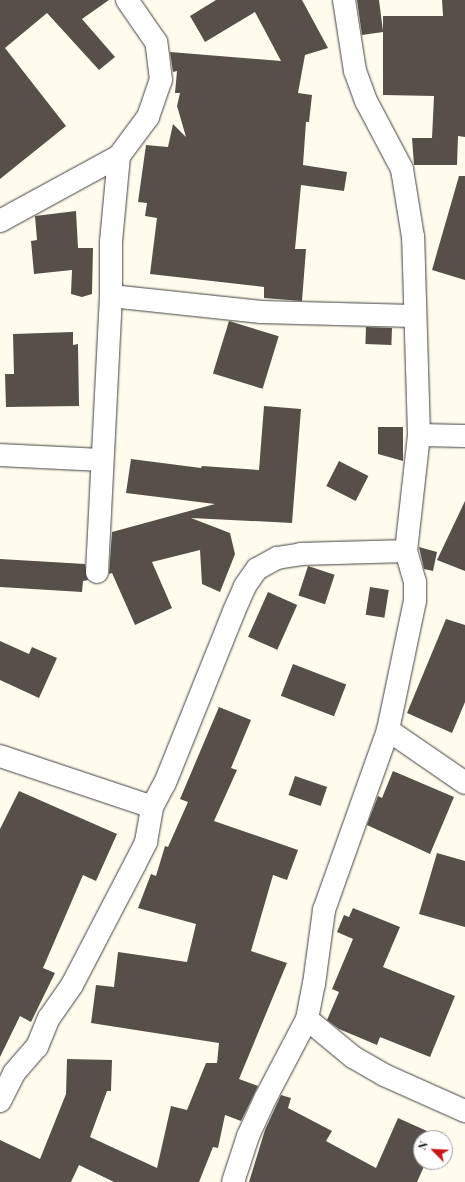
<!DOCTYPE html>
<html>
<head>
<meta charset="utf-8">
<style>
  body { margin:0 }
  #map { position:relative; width:465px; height:1182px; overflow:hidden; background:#fffcee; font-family:"Playfair Display",serif }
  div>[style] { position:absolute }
  .building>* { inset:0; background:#574f49; transform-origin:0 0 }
  .roads { filter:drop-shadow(0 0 1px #414141) drop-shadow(0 0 1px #414141) }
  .street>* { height:22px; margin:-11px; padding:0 11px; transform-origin:11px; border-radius:11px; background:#fff }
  span { translate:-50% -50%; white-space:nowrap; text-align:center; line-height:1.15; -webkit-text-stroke:4px #fff; paint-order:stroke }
  .north { position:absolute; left:413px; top:1130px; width:40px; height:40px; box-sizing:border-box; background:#fff; border:1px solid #9f9f9f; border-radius:50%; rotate:294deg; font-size:11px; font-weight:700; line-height:16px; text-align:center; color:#0e0e0e }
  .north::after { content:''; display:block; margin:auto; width:14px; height:18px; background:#cc171a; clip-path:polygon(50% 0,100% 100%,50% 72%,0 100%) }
</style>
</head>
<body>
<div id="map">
  <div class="building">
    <i style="clip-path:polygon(0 0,109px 0,82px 19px,115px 57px,99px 70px,47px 13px,5px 48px,66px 126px,0 179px)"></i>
    <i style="clip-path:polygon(216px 0,302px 0,328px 48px,305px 55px,298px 93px,312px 95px,309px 122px,306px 122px,303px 165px,347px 172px,344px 191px,301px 185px,295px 249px,306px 249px,302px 301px,264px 298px,264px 287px,150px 274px,157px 218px,145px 216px,147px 203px,138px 202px,146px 145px,168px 147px,173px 124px,186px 137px,177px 106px,180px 93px,175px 93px,177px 71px,173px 72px,170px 52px,281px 61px,255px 12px,205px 42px,190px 16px)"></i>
    <i style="clip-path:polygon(357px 0,379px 0,383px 31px,383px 16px,443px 16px,442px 0,465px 0,465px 137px,458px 136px,457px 165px,414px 165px,412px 138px,432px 138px,434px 96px,383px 95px,383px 32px,362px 35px)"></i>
    <i style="clip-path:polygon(459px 176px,465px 176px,465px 280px,432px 270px)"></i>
    <i style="clip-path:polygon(76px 211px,78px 248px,93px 248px,92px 294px,82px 297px,71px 294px,72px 270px,34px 274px,31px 241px,37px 240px,35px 216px)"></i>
    <i style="left:229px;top:321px;width:52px;height:55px;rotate:17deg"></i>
    <i style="left:366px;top:327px;width:26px;height:17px;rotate:2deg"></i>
    <i style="clip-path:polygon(73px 332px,73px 345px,78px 344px,79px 406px,6px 407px,5px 374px,14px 374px,13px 334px)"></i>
    <i style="clip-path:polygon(264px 406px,301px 409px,292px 523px,191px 518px,230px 533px,235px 554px,220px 592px,202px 584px,200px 550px,152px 562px,172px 608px,135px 625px,112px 573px,109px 574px,112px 532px,215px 504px,126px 493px,131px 459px,201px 468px,202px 466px,259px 470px)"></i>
    <i style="clip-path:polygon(378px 427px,403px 427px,403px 461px,378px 454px)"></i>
    <i style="left:339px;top:461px;width:33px;height:28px;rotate:27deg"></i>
    <i style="clip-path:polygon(465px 501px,465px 571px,437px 560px)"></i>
    <i style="clip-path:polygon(419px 547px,437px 552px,433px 571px,424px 569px)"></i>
    <i style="clip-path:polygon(0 559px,85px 564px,88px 580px,83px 581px,82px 592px,0 587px)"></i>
    <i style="left:308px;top:566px;width:28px;height:31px;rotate:18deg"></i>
    <i style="left:370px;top:587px;width:19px;height:28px;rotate:9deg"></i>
    <i style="left:268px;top:592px;width:32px;height:49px;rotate:24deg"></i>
    <i style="clip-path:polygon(446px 619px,465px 625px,465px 702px,452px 733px,407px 713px)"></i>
    <i style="clip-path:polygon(0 641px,29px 654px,32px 647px,57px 658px,39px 698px,0 680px)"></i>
    <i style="left:293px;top:664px;width:57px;height:34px;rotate:21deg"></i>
    <i style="clip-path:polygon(219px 707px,251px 720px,231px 768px,237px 770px,214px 821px,298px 850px,287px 880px,273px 875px,251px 951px,287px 963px,239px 1079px,258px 1086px,241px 1121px,225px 1115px,218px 1148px,213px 1147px,199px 1182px,114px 1182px,79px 1165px,71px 1182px,0 1182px,0 1140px,40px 1159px,66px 1094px,67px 1059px,112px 1060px,111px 1091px,107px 1091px,90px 1137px,157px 1168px,171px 1106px,187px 1110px,206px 1063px,217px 1063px,219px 1043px,91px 1023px,96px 985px,114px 987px,118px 952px,187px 962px,196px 924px,138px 908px,151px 874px,156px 876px,165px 846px,168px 847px,188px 802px,180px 799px)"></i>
    <i style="clip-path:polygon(393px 771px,454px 797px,430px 854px,367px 825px,378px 796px,382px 798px)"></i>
    <i style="left:295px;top:776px;width:34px;height:20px;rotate:19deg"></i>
    <i style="clip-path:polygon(19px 791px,117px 834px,96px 881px,83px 875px,43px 968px,55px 973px,31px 1022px,20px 1016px,0 1057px,0 829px)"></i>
    <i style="clip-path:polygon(437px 853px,465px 861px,465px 927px,419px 914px)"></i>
    <i style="clip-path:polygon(353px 908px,400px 927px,383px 967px,455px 996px,430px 1057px,380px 1037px,377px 1045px,339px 1029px,327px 1020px,339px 992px,332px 989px,353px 939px,337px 932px,344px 915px,349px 917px)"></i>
    <i style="clip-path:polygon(281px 1095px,291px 1098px,288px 1108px,332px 1131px,326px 1141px,376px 1168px,398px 1118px,438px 1136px,437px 1138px,421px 1138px,421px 1162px,426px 1162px,417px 1182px,249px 1182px,265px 1130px)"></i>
  </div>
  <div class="roads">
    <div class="street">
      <i style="left:0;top:221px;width:136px;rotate:-28.6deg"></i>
      <i style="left:119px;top:156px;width:49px;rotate:-53.4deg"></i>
      <i style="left:148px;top:117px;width:39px;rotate:-71deg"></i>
      <i style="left:161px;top:80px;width:38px;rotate:-97deg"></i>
      <i style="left:156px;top:42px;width:51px;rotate:-124.6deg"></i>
      <i style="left:111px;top:296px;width:151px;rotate:6.1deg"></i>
      <i style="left:261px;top:312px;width:153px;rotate:1.5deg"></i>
      <i style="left:419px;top:435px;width:46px;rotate:1.2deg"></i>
      <i style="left:0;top:455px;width:101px;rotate:2.8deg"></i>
      <i style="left:97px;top:572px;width:276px;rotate:-87.1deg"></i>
      <i style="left:111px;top:296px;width:54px;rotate:-90deg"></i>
      <i style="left:111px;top:242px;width:86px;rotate:-84.7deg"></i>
      <i style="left:388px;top:730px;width:93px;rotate:34.5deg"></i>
      <i style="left:0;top:756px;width:160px;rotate:18.5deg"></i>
      <i style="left:307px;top:1019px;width:60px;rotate:39.6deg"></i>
      <i style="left:353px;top:1057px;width:36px;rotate:30deg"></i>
      <i style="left:384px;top:1075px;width:89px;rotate:24deg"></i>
      <i style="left:0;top:1101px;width:31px;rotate:-63deg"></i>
      <i style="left:14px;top:1073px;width:35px;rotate:-49deg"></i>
      <i style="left:37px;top:1047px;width:31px;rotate:-68deg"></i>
      <i style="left:49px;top:1018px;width:40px;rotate:-55.1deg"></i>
      <i style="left:72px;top:985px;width:136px;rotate:-62.5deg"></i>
      <i style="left:135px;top:864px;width:25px;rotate:-63deg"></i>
      <i style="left:146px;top:842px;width:36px;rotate:-80deg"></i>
      <i style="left:152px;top:807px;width:27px;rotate:-62deg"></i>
      <i style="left:165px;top:783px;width:185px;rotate:-68.1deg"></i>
      <i style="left:234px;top:611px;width:27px;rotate:-66deg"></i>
      <i style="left:245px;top:586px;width:21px;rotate:-55deg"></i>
      <i style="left:257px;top:569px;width:23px;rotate:-29deg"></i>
      <i style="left:277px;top:558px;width:24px;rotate:-9deg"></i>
      <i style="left:301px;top:554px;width:105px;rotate:-1.6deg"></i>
      <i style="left:233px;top:1182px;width:48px;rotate:-71.9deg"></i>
      <i style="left:248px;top:1136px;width:41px;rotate:-65.3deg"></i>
      <i style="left:265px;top:1099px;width:90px;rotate:-62.3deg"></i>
      <i style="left:307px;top:1019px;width:36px;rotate:-79deg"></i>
      <i style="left:314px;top:984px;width:75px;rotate:-82.3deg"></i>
      <i style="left:324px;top:910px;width:191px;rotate:-70.4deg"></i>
      <i style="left:388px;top:730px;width:132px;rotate:-78.2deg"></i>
      <i style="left:415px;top:601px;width:19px;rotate:-90deg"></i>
      <i style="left:415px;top:582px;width:32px;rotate:-106deg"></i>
      <i style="left:406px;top:551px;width:117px;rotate:-83.6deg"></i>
      <i style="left:419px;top:435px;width:198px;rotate:-91.7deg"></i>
      <i style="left:413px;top:237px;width:69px;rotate:-99.2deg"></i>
      <i style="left:402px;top:169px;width:77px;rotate:-117.9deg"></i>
      <i style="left:366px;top:101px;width:32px;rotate:-110deg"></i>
      <i style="left:355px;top:71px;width:72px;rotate:-98.8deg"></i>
    </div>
  </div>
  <div class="north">N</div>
</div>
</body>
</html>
